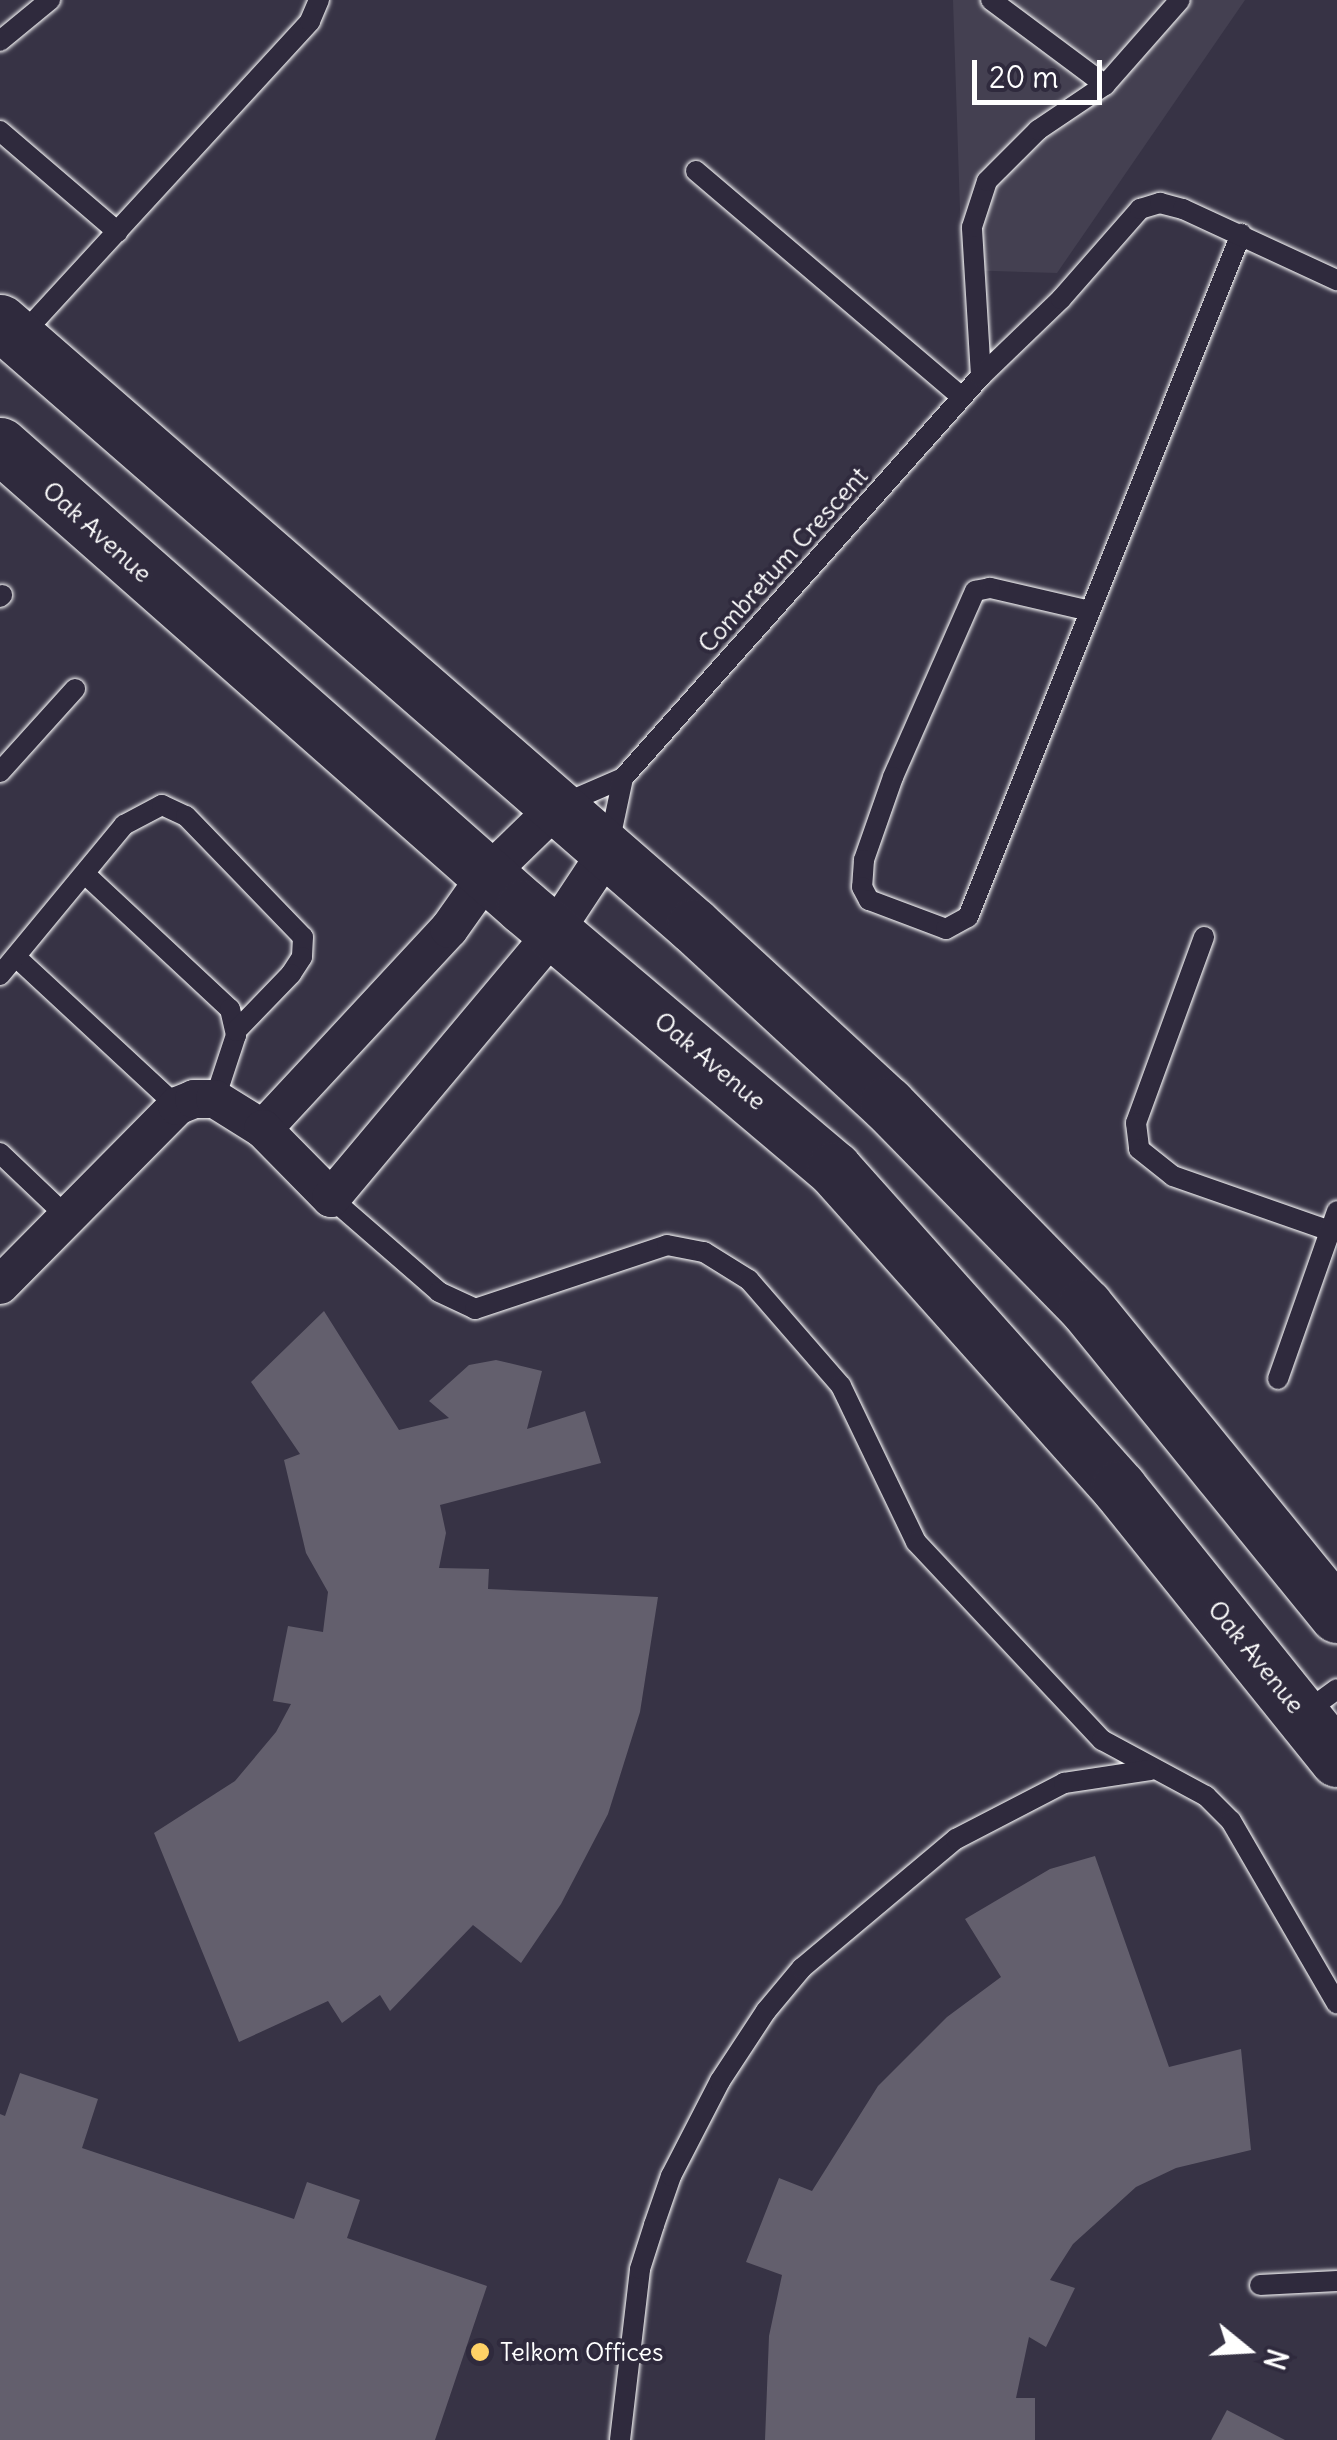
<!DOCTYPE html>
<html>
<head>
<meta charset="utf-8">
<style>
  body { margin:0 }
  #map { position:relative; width:1337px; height:2440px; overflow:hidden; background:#373345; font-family:Delius,sans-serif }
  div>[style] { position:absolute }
  .built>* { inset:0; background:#444051 }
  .building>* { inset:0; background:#635f6d }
  .roads { filter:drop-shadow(0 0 2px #fff) drop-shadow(0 0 2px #fff) }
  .lane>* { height:20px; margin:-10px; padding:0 10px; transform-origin:10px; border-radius:10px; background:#2f2a3d }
  .street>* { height:38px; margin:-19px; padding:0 19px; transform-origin:19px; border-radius:19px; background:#2f2a3d }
  .secondary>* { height:55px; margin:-27.5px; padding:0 27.5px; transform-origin:27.5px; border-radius:27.5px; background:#2f2a3d }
  .dots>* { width:28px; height:28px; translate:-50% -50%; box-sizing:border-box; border:5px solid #2f2a3d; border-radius:50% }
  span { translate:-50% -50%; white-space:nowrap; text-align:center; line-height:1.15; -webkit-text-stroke:8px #2f2a3d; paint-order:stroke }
  .street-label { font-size:25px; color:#fff }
  .poi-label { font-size:25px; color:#fff }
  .left { translate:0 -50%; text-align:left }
  .north { position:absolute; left:1197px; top:2300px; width:100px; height:100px; -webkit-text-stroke:8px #2f2a3d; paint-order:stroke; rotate:108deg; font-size:28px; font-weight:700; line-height:40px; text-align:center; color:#fff }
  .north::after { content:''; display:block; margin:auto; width:35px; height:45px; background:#fff; clip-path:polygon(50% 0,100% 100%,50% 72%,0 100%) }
  .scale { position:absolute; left:972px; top:60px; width:130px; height:45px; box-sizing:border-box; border:5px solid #fff; border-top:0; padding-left:12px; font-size:30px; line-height:35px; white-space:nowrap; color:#fff; -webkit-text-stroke:8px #2f2a3d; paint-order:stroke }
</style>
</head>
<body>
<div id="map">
  <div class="built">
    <i style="clip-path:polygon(953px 0,1245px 0,1057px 273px,962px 270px)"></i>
  </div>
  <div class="building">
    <i style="clip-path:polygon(324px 1311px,399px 1430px,449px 1418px,429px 1401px,469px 1365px,496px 1360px,542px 1371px,527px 1429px,585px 1411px,601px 1463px,440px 1505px,446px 1533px,439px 1568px,489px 1569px,488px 1589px,658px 1597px,640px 1712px,608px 1814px,561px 1904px,521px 1963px,473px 1925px,390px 2011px,380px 1995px,342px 2023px,328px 2001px,239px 2042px,154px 1833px,235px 1781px,276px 1732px,291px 1704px,273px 1701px,288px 1626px,323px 1632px,328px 1592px,306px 1553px,284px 1460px,300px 1454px,251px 1382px)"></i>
    <i style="clip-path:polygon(1095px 1856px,1169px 2067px,1241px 2049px,1251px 2150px,1176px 2168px,1136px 2187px,1073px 2244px,1050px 2280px,1075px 2288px,1046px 2347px,1029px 2337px,1016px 2398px,1035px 2398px,1035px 2440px,765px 2440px,769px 2336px,782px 2275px,746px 2262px,779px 2178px,812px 2191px,878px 2086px,947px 2017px,1001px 1977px,965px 1919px,1050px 1869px)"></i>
    <i style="clip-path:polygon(20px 2073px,98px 2099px,82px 2148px,294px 2219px,307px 2182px,360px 2200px,347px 2238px,487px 2286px,435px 2440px,0 2440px,0 2114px,5px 2116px)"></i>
    <i style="clip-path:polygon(1227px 2410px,1285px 2440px,1211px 2440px)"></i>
  </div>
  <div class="roads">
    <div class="lane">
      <i style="left:991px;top:0;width:142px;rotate:36.7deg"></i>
      <i style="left:0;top:41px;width:65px;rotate:-39.4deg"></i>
      <i style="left:0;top:131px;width:155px;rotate:40.6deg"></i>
      <i style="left:696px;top:171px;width:349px;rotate:40.4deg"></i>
      <i style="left:19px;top:338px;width:430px;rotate:-47.4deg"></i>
      <i style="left:310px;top:21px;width:23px;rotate:-67deg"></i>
      <i style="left:981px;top:376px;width:149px;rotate:-93.5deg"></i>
      <i style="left:972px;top:227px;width:48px;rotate:-71.9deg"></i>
      <i style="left:987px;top:181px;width:72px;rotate:-45deg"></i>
      <i style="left:1038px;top:130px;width:81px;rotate:-33.9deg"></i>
      <i style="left:1105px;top:85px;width:113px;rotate:-48.6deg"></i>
      <i style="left:0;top:597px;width:3px;rotate:-45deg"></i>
      <i style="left:1090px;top:611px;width:103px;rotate:-167deg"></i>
      <i style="left:990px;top:588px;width:15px;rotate:169deg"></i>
      <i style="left:975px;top:591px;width:203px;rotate:113.8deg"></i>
      <i style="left:893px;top:777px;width:88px;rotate:109.3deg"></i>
      <i style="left:864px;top:860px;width:27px;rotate:94deg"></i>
      <i style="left:862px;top:887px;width:15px;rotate:62deg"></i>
      <i style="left:869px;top:900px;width:82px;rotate:20.6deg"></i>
      <i style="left:946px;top:929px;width:25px;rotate:-29deg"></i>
      <i style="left:968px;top:917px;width:736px;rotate:-68.21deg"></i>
      <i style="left:0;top:772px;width:112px;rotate:-47.9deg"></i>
      <i style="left:563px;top:804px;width:65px;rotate:-23.4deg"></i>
      <i style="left:623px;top:778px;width:538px;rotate:-48.31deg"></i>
      <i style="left:981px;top:376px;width:111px;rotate:-43.9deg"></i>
      <i style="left:1061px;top:299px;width:120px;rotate:-48.7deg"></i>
      <i style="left:1140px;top:209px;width:21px;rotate:-17deg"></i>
      <i style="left:1160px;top:203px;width:24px;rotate:15deg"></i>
      <i style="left:1183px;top:209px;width:170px;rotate:24.8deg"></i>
      <i style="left:609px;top:844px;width:67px;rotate:-78deg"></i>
      <i style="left:85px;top:874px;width:198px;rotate:43deg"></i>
      <i style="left:230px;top:1009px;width:27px;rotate:77deg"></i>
      <i style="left:236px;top:1035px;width:67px;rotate:108.2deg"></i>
      <i style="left:1204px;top:937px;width:198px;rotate:110.1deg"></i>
      <i style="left:1136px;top:1123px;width:26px;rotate:83deg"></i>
      <i style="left:1139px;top:1149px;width:43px;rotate:38.5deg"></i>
      <i style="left:1173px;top:1176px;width:163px;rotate:19.3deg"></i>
      <i style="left:16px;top:957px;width:219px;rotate:42.8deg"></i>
      <i style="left:0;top:975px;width:195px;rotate:-50.4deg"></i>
      <i style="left:124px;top:825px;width:43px;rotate:-27.8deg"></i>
      <i style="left:162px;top:805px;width:26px;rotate:25deg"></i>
      <i style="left:186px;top:816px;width:168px;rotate:46deg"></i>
      <i style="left:303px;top:937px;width:20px;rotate:93deg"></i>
      <i style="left:302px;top:957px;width:20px;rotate:123deg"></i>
      <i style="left:291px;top:974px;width:79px;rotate:134deg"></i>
      <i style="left:0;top:1153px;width:90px;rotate:43.6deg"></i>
      <i style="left:331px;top:1198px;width:143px;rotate:41deg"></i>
      <i style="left:439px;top:1292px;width:40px;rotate:25deg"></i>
      <i style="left:475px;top:1309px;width:202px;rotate:-18.4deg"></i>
      <i style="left:667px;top:1245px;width:38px;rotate:11deg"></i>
      <i style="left:704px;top:1252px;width:53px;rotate:31.9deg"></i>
      <i style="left:749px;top:1280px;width:140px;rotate:49deg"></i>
      <i style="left:841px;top:1386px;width:173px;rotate:64.3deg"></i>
      <i style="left:916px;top:1542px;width:272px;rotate:46.8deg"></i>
      <i style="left:1102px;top:1740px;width:118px;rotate:28.3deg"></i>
      <i style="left:1206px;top:1796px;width:35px;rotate:45deg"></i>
      <i style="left:1231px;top:1821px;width:211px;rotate:59.9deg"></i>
      <i style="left:1278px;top:1379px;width:178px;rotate:-70.6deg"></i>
      <i style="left:1303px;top:1714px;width:42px;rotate:-36.3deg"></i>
      <i style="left:1260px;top:2285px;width:77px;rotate:-3deg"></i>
      <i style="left:620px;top:2440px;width:172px;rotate:-83.3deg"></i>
      <i style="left:640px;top:2269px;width:46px;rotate:-72.3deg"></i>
      <i style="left:654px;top:2225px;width:52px;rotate:-70.9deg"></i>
      <i style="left:671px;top:2176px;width:107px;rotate:-62.7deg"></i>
      <i style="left:720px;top:2081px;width:84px;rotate:-56.7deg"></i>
      <i style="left:766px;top:2011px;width:56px;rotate:-50.1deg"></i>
      <i style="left:802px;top:1968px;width:201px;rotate:-40deg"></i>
      <i style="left:956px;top:1839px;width:122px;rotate:-27.4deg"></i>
      <i style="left:1064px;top:1783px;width:87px;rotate:-8.6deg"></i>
    </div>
    <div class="street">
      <i style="left:263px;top:1129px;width:273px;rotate:-47.1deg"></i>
      <i style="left:449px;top:929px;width:67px;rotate:-54.7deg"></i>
      <i style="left:488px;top:874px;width:96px;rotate:-44.2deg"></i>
      <i style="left:0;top:1285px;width:252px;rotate:-45.3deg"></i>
      <i style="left:177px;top:1106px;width:18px;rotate:-22deg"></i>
      <i style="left:194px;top:1099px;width:21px"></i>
      <i style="left:215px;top:1099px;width:57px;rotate:32deg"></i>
      <i style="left:263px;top:1129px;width:97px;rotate:45.4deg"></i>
      <i style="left:331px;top:1198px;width:347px;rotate:-50deg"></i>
      <i style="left:554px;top:932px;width:96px;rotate:-56.5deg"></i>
    </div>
    <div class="secondary">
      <i style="left:0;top:322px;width:920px;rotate:41.03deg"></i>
      <i style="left:694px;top:926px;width:263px;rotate:42.7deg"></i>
      <i style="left:887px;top:1104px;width:283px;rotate:45.6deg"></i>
      <i style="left:1085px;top:1306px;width:399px;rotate:50.8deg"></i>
      <i style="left:0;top:445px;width:699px;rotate:41.4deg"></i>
      <i style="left:524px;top:907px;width:406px;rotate:40.2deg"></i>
      <i style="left:834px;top:1169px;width:428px;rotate:48.2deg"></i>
      <i style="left:1119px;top:1488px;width:348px;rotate:51.2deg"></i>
    </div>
  </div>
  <div class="dots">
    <i style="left:480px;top:2352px;background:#ffd166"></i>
  </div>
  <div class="street-label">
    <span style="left:97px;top:532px;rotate:42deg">Oak Avenue</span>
    <span style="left:783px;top:560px;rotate:-48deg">Combretum Crescent</span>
    <span style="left:710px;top:1061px;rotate:40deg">Oak Avenue</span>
    <span style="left:1256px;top:1657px;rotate:51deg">Oak Avenue</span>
  </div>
  <div class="poi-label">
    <span class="left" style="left:500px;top:2352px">Telkom Offices</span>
  </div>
  <div class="north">N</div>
  <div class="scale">20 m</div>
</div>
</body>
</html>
